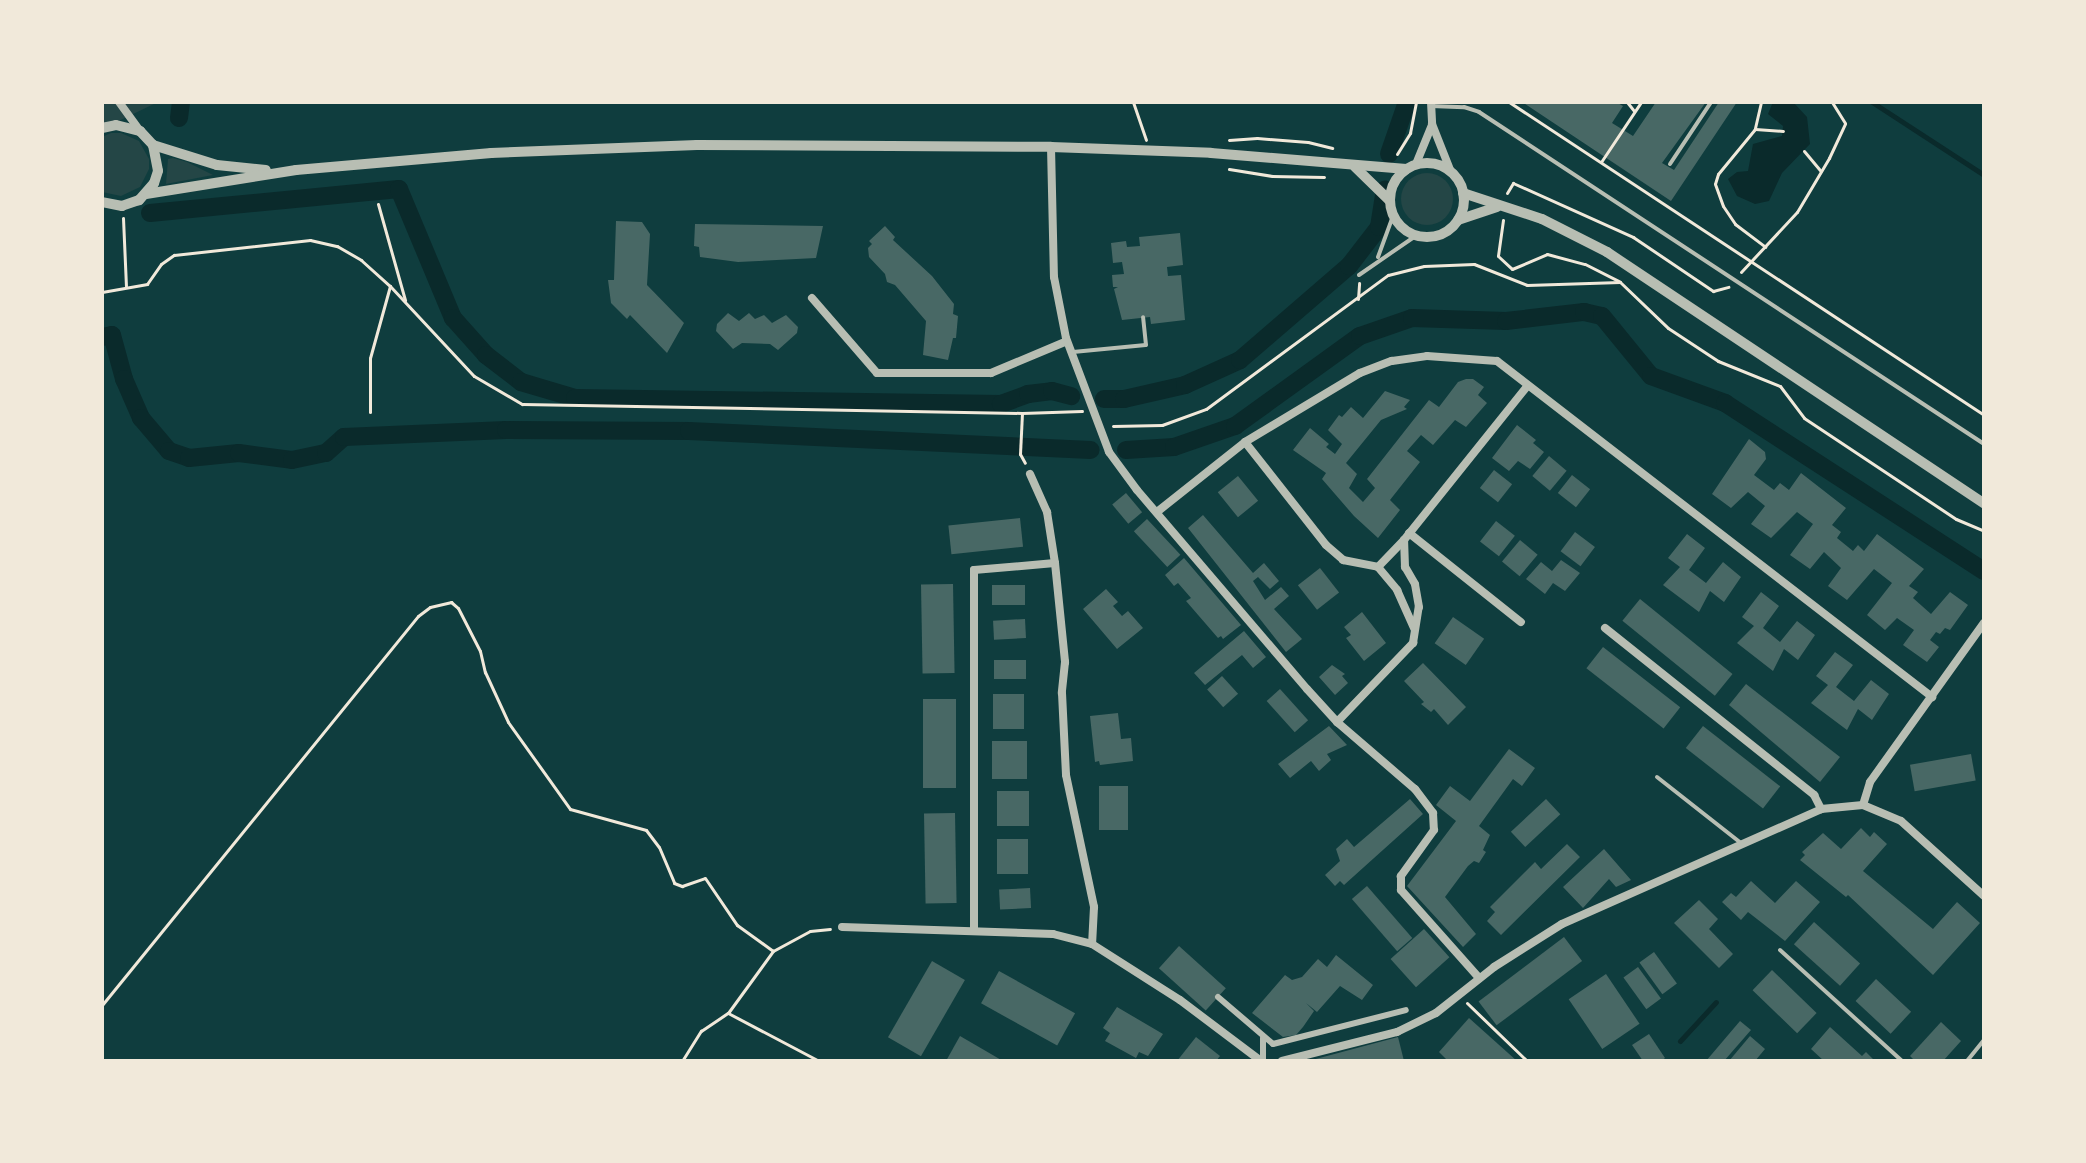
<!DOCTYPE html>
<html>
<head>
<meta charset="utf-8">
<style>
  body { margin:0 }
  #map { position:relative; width:2086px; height:1163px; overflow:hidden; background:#0f3d3e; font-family:"Playfair Display",serif }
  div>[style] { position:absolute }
  .green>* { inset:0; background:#244646 }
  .round { border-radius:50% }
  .water>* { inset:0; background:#0a2a2b }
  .stream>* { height:5px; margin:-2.5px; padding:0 2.5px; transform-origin:2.5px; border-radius:2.5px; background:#0a2a2b }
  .canal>* { height:18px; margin:-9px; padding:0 9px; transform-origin:9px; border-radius:9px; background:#0a2a2b }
  .building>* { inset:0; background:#486865; transform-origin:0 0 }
  .path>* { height:3px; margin:-1.5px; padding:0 1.5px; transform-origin:1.5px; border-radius:1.5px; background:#f1e9da }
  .service>* { height:4px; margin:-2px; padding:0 2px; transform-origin:2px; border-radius:2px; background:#b8beb3 }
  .pedestrian>* { height:6px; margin:-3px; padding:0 3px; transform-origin:3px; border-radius:3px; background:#b8beb3 }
  .minor>* { height:8px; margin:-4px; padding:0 4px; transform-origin:4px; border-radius:4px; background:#b8beb3 }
  .tertiary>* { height:10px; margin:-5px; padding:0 5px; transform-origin:5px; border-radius:5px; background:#b8beb3 }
  .tertiary>.ring { margin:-5px; padding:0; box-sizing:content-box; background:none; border:10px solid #b8beb3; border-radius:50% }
  span { translate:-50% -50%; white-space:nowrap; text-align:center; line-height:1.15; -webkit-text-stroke:8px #f1e9da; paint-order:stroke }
  .frame { position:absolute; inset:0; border:104px solid #f1e9da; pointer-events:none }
</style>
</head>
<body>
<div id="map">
  <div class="green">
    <i style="clip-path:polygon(102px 102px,158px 102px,102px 129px)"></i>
    <i style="clip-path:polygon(111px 133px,121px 133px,139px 141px,149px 159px,149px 169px,140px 187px,121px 196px,102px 192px,102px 137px)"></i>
    <i style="clip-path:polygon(173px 158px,187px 162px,213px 175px,166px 184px,168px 159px)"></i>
    <i class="round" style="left:1401px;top:173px;width:52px;height:52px"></i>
  </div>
  <div class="water">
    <i style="clip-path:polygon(1773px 102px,1793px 102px,1807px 117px,1810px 144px,1782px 173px,1769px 201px,1755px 204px,1737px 196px,1728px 179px,1737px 172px,1748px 171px,1753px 144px,1782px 136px,1783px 126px,1768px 114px)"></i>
  </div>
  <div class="stream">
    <i style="left:1872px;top:102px;width:134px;rotate:33.1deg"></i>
    <i style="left:1680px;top:1041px;width:53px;rotate:-47.3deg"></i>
  </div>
  <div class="canal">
    <i style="left:179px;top:118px;width:16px;rotate:-83deg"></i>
    <i style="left:1389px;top:154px;width:55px;rotate:-70.9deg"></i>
    <i style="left:150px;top:213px;width:250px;rotate:-5.5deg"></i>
    <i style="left:399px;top:189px;width:140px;rotate:67.3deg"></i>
    <i style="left:453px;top:318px;width:50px;rotate:48.3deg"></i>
    <i style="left:486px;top:355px;width:44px;rotate:37.6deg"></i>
    <i style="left:521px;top:382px;width:56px;rotate:16.5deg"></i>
    <i style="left:575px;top:398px;width:426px;rotate:0.8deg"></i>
    <i style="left:1001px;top:404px;width:29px;rotate:-20deg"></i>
    <i style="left:1028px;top:394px;width:24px;rotate:-7deg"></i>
    <i style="left:1052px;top:391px;width:20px;rotate:15deg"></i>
    <i style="left:102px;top:337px;width:10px;rotate:-11deg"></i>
    <i style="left:112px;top:335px;width:46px;rotate:74.7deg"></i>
    <i style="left:124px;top:379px;width:43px;rotate:66.4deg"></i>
    <i style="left:141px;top:418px;width:43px;rotate:49.7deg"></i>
    <i style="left:169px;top:451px;width:21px;rotate:19deg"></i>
    <i style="left:189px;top:458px;width:50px;rotate:-5.7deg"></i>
    <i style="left:239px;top:453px;width:53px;rotate:7.5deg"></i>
    <i style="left:292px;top:460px;width:35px;rotate:-12deg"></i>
    <i style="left:326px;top:453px;width:24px;rotate:-42deg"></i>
    <i style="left:344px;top:437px;width:162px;rotate:-2.5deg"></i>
    <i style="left:506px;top:430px;width:183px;rotate:0.3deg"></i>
    <i style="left:689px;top:431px;width:402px;rotate:2.7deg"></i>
    <i style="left:1104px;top:399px;width:20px"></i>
    <i style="left:1124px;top:399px;width:63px;rotate:-12.9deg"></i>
    <i style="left:1185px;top:385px;width:60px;rotate:-24.4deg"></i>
    <i style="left:1240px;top:360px;width:144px;rotate:-40.8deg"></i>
    <i style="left:1349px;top:266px;width:49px;rotate:-52.4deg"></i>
    <i style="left:1379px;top:227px;width:38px;rotate:-81deg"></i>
    <i style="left:1126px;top:450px;width:48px;rotate:-3.6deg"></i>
    <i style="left:1174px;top:447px;width:65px;rotate:-19deg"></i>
    <i style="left:1235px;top:426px;width:154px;rotate:-35.8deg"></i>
    <i style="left:1360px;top:336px;width:55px;rotate:-19.1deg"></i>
    <i style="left:1412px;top:318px;width:94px;rotate:1.8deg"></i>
    <i style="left:1506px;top:321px;width:79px;rotate:-6.6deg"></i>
    <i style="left:1584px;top:312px;width:18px;rotate:13deg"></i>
    <i style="left:1602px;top:316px;width:77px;rotate:50.8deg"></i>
    <i style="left:1651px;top:376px;width:79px;rotate:20deg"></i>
    <i style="left:1725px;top:403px;width:309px;rotate:33deg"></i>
  </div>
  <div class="building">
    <i style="clip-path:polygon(1522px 102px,1616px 102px,1623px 106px,1612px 123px,1633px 136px,1656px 102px,1706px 102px,1662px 163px,1674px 170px,1719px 102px,1737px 102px,1671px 201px)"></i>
    <i style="clip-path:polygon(616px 221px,642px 222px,650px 234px,647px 285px,684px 323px,667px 353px,630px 315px,627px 319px,611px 303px,608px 280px,614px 280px)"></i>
    <i style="clip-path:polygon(695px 224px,823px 226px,816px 258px,738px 262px,700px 257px,699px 247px,694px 246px)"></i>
    <i style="clip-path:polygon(885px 226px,895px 237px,893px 240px,932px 276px,954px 304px,953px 314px,958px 316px,956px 338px,953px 338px,948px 360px,923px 355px,926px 321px,895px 285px,887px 282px,885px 274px,869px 257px,868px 248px,872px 244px,869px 241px)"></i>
    <i style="clip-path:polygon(1180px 233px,1183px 265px,1167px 267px,1168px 276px,1181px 275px,1185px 320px,1151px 324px,1150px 317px,1122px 320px,1114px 289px,1118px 287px,1113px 287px,1112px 275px,1124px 274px,1122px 262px,1113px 263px,1111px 243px,1126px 241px,1127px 247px,1140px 246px,1139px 237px)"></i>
    <i style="clip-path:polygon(728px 313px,739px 321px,749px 313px,755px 319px,764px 315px,772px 323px,786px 315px,798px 327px,797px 333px,778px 350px,770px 344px,742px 343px,733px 349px,716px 331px,717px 324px)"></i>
    <i style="clip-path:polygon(1466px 379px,1473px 379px,1484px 387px,1478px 395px,1487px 403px,1466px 427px,1455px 420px,1433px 445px,1421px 435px,1407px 451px,1420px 462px,1390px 500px,1400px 510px,1378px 538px,1354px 516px,1322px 479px,1326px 473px,1293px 450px,1310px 428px,1329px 444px,1326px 447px,1335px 454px,1342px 444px,1328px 430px,1339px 415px,1342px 417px,1351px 407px,1363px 418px,1385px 391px,1410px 400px,1404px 407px,1407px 409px,1381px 420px,1346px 463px,1357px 474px,1349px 488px,1363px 502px,1375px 488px,1367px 479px,1429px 400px,1439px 407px,1458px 382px)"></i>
    <i style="clip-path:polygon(1517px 425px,1536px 440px,1533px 443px,1544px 452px,1530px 469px,1518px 461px,1509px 471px,1492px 458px)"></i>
    <i style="clip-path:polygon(1749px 439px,1765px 452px,1766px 459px,1754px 475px,1774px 490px,1780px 483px,1789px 490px,1801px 473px,1846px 508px,1832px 525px,1841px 532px,1837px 538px,1853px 551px,1858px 545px,1864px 551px,1877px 534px,1924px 569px,1909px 586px,1918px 592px,1913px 598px,1931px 614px,1950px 592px,1968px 605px,1950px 630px,1945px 628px,1940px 634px,1936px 632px,1930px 640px,1939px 647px,1927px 662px,1903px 645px,1914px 630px,1897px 618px,1885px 630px,1867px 615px,1892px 583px,1874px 569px,1847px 600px,1828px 586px,1841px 568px,1824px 552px,1810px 569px,1790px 555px,1813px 524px,1797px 512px,1771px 538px,1751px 524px,1765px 506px,1748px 492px,1731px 508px,1712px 494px)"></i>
    <i style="left:1549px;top:456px;width:23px;height:26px;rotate:40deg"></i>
    <i style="left:1494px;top:470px;width:23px;height:23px;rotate:38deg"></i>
    <i style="left:1572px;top:475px;width:23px;height:23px;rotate:38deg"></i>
    <i style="left:1238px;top:476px;width:32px;height:26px;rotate:51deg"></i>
    <i style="left:1126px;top:493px;width:25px;height:18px;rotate:50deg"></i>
    <i style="clip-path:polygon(1203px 515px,1253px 573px,1264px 563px,1279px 581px,1270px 589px,1258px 577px,1253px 581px,1265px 600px,1281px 587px,1289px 596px,1274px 609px,1302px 639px,1286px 652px,1188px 528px)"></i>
    <i style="left:1020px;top:518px;width:29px;height:72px;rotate:84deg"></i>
    <i style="left:1147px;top:519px;width:49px;height:18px;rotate:47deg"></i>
    <i style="left:1496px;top:521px;width:24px;height:26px;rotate:38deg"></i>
    <i style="left:1575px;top:532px;width:25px;height:24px;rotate:37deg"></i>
    <i style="clip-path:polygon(1687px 534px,1705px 548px,1689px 570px,1706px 583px,1723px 562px,1741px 577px,1724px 602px,1710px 591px,1699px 612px,1663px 585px,1680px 567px,1668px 558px)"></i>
    <i style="left:1520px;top:540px;width:23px;height:28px;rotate:40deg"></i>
    <i style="clip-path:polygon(1184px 558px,1241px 625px,1223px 639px,1221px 636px,1218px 638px,1186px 601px,1191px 598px,1178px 583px,1174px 586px,1165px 575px)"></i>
    <i style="clip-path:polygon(1561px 560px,1580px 573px,1565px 591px,1553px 583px,1545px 594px,1526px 579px,1541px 562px,1552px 571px)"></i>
    <i style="left:1320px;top:568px;width:31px;height:28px;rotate:52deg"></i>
    <i style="left:953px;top:584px;width:89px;height:32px;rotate:89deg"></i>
    <i style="left:1025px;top:585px;width:20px;height:33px;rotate:90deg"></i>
    <i style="clip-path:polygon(1106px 589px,1118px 602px,1113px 606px,1122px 616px,1128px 611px,1143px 628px,1117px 649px,1083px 609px)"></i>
    <i style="clip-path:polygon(1761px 592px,1779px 606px,1763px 628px,1780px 642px,1797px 621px,1815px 635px,1798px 660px,1784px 649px,1773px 671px,1737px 643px,1754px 626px,1742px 617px)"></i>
    <i style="left:1640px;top:599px;width:119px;height:28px;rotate:39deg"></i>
    <i style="clip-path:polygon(1362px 612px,1386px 643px,1364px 661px,1346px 638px,1351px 635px,1344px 627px)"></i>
    <i style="left:1453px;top:617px;width:38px;height:32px;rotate:35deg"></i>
    <i style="left:1025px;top:619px;width:19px;height:32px;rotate:87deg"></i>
    <i style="clip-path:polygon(1244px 631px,1266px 657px,1253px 668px,1242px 655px,1205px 685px,1194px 673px)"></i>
    <i style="left:1603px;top:647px;width:98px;height:27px;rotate:38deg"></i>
    <i style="clip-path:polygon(1835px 652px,1853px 665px,1836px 687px,1854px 701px,1871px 680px,1889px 694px,1872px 720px,1858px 709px,1847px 730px,1811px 703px,1828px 685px,1816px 676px)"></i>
    <i style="left:1026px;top:660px;width:19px;height:32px;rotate:90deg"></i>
    <i style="clip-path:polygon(1423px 663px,1466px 707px,1448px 725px,1434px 709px,1431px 712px,1421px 704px,1424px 702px,1404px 681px)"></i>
    <i style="clip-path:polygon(1332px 665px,1345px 674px,1342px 676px,1348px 683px,1335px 695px,1319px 677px)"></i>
    <i style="left:1222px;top:676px;width:24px;height:20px;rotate:48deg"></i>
    <i style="clip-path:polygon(1746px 684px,1840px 757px,1820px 782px,1729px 705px)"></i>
    <i style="left:1280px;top:689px;width:42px;height:18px;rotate:48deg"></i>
    <i style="left:993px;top:694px;width:31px;height:35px"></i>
    <i style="left:956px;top:699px;width:89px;height:33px;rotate:90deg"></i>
    <i style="clip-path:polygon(1118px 713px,1121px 739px,1131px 738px,1133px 761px,1100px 765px,1099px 761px,1095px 762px,1090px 716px)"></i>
    <i style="clip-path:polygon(1329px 726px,1347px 745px,1327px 754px,1331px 760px,1319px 771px,1311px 761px,1290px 778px,1278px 764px)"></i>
    <i style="left:1703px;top:726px;width:98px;height:28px;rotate:38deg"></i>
    <i style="left:1027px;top:741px;width:38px;height:35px;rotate:90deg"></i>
    <i style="clip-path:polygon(1509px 749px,1535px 768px,1522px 786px,1513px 779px,1479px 826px,1490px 835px,1483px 850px,1486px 852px,1479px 863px,1474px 861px,1468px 866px,1445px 897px,1476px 934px,1463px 947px,1407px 886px,1456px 821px,1436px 805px,1450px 786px,1470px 801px)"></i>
    <i style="left:1971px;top:754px;width:27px;height:62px;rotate:80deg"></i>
    <i style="left:1099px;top:786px;width:29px;height:44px"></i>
    <i style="left:1029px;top:791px;width:35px;height:32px;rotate:90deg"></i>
    <i style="clip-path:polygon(1410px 799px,1423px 814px,1344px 885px,1340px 881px,1335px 886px,1325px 875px,1340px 861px,1336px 849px,1347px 839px,1354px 847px)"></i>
    <i style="left:1546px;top:799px;width:21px;height:48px;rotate:47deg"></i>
    <i style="left:955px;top:813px;width:90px;height:31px;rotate:89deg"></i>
    <i style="clip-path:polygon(1861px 828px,1870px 837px,1874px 832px,1887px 844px,1863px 871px,1933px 929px,1957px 902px,1980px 923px,1933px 975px,1848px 895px,1846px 897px,1800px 860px,1805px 855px,1802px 852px,1823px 833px,1841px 849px)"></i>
    <i style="left:1028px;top:839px;width:35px;height:31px;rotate:90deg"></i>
    <i style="clip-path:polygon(1567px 844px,1580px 857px,1501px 935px,1487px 921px,1495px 912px,1490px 907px,1535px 862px,1541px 869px)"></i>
    <i style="clip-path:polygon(1604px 849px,1631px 880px,1616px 887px,1609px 879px,1583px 908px,1563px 887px)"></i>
    <i style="clip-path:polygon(1751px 881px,1775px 903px,1796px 881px,1820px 902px,1785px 941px,1748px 912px,1741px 920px,1722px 902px,1731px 893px,1736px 897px)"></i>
    <i style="left:1367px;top:886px;width:69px;height:20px;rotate:49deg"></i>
    <i style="left:1030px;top:888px;width:20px;height:31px;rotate:87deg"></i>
    <i style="clip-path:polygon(1699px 900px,1718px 919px,1709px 929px,1733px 954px,1719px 968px,1674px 923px)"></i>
    <i style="left:1814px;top:922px;width:62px;height:30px;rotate:42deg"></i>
    <i style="left:1424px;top:929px;width:38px;height:45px;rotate:48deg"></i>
    <i style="left:1564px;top:937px;width:30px;height:107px;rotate:53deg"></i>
    <i style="left:1179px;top:946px;width:63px;height:30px;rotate:42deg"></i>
    <i style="left:1654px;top:952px;width:39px;height:18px;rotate:54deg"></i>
    <i style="clip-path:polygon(1336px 955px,1373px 985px,1362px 1000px,1340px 986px,1317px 1012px,1306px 1003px,1314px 1011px,1303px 1027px,1296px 1035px,1283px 1037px,1252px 1013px,1285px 975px,1292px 980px,1302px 977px,1318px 959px,1327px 967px)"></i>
    <i style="left:932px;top:961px;width:38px;height:88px;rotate:30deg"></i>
    <i style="left:1638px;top:967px;width:39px;height:18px;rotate:54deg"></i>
    <i style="left:1772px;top:970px;width:62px;height:28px;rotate:44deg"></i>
    <i style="left:999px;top:971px;width:87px;height:37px;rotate:29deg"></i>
    <i style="left:1606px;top:974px;width:60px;height:45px;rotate:56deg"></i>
    <i style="left:1876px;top:979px;width:48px;height:30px;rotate:43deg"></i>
    <i style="clip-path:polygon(1117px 1007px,1163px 1034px,1148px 1056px,1139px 1052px,1136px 1058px,1105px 1041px,1110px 1033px,1103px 1028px)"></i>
    <i style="clip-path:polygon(1469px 1018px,1517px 1061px,1448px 1061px,1439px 1052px)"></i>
    <i style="clip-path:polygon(1740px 1021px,1751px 1030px,1724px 1061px,1706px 1061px)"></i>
    <i style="clip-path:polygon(1941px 1022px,1961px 1041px,1943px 1061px,1915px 1061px,1910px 1056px)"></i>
    <i style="clip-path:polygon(1830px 1027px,1862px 1056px,1866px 1052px,1875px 1061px,1824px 1061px,1811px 1049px)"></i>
    <i style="clip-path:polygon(1649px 1034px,1665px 1058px,1661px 1061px,1643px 1061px,1632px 1045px)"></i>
    <i style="clip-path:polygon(960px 1036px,1003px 1061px,946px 1061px)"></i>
    <i style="clip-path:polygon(1750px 1036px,1765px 1049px,1755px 1061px,1729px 1061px)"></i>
    <i style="clip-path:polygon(1196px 1037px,1220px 1056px,1216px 1061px,1177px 1061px)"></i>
    <i style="clip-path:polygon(1398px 1037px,1404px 1061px,1312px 1061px,1312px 1060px)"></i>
  </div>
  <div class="path">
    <i style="left:1133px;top:102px;width:40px;rotate:71.1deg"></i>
    <i style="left:1509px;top:102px;width:569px;rotate:33.38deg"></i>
    <i style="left:1627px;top:102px;width:11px;rotate:52deg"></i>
    <i style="left:1761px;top:102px;width:28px;rotate:103deg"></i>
    <i style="left:1755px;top:129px;width:58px;rotate:129.4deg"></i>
    <i style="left:1718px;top:174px;width:10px;rotate:107deg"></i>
    <i style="left:1715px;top:184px;width:23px;rotate:70deg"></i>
    <i style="left:1723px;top:206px;width:22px;rotate:56deg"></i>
    <i style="left:1735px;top:224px;width:38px;rotate:37deg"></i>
    <i style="left:1755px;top:129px;width:28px;rotate:4deg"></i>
    <i style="left:1229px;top:140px;width:28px;rotate:-4deg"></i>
    <i style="left:1257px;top:138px;width:51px;rotate:4.5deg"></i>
    <i style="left:1308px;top:142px;width:25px;rotate:14deg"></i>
    <i style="left:1804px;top:151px;width:26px;rotate:50deg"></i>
    <i style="left:1397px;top:154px;width:25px;rotate:-58deg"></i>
    <i style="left:1410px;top:133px;width:32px;rotate:-79deg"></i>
    <i style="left:1601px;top:162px;width:72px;rotate:-56.3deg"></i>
    <i style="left:1229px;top:169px;width:44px;rotate:9.2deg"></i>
    <i style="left:1272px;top:176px;width:52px;rotate:1.1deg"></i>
    <i style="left:1507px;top:193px;width:12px;rotate:-59deg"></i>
    <i style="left:1513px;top:183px;width:132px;rotate:24.2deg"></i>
    <i style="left:1633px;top:237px;width:97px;rotate:34deg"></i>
    <i style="left:1713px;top:291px;width:16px;rotate:-15deg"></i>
    <i style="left:378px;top:204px;width:100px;rotate:74.3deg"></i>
    <i style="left:123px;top:218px;width:68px;rotate:87.5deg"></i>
    <i style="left:1503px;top:220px;width:36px;rotate:98deg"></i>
    <i style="left:1498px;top:256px;width:19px;rotate:43deg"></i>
    <i style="left:1512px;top:269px;width:38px;rotate:-23deg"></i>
    <i style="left:1547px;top:254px;width:39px;rotate:15deg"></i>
    <i style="left:1585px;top:264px;width:39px;rotate:27deg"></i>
    <i style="left:1741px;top:272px;width:82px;rotate:-47deg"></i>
    <i style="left:1797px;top:212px;width:63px;rotate:-59.3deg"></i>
    <i style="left:1829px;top:158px;width:38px;rotate:-65deg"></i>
    <i style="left:1845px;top:123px;width:25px;rotate:-122deg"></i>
    <i style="left:102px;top:292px;width:46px;rotate:-10.1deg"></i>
    <i style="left:147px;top:284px;width:24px;rotate:-55deg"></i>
    <i style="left:161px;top:264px;width:16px;rotate:-35deg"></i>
    <i style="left:174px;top:255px;width:137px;rotate:-6.3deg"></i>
    <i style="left:310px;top:240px;width:28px;rotate:13deg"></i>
    <i style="left:337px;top:246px;width:28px;rotate:30deg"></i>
    <i style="left:361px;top:260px;width:39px;rotate:42deg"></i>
    <i style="left:390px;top:286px;width:123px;rotate:47deg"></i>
    <i style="left:474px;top:376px;width:56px;rotate:30.3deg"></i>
    <i style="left:522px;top:404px;width:500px;rotate:1.03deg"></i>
    <i style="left:1022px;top:413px;width:60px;rotate:-1.9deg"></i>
    <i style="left:1358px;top:299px;width:16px;rotate:-86deg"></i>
    <i style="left:370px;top:412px;width:54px;rotate:-90deg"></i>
    <i style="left:370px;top:358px;width:75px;rotate:-74.5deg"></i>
    <i style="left:1022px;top:413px;width:41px;rotate:92.8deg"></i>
    <i style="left:1020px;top:454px;width:10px;rotate:61deg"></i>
    <i style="left:1113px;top:426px;width:49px;rotate:-1.2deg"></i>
    <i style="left:1162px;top:425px;width:47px;rotate:-20deg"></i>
    <i style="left:1206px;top:409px;width:226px;rotate:-36.4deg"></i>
    <i style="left:1388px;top:275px;width:37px;rotate:-14deg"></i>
    <i style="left:1424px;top:266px;width:50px;rotate:-2.3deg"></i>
    <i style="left:1474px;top:264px;width:57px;rotate:21.6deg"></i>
    <i style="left:1527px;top:285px;width:93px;rotate:-1.8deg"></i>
    <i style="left:1620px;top:282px;width:66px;rotate:43.8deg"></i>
    <i style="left:1668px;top:328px;width:60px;rotate:33.4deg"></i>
    <i style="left:1718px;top:361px;width:67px;rotate:22deg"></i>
    <i style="left:1780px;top:386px;width:40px;rotate:53deg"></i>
    <i style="left:1804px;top:418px;width:182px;rotate:33.6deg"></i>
    <i style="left:1956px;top:519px;width:30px;rotate:23deg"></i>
    <i style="left:1467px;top:1003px;width:83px;rotate:44deg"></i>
    <i style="left:102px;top:1005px;width:501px;rotate:-50.91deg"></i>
    <i style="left:418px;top:616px;width:15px;rotate:-37deg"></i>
    <i style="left:430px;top:607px;width:22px;rotate:-13deg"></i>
    <i style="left:451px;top:602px;width:9px;rotate:41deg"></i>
    <i style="left:458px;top:608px;width:48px;rotate:62.9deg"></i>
    <i style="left:480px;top:651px;width:22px;rotate:77deg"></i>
    <i style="left:485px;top:672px;width:55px;rotate:65.3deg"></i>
    <i style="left:508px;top:722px;width:107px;rotate:54.5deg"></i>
    <i style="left:570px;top:809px;width:79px;rotate:15.4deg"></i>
    <i style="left:646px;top:830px;width:21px;rotate:53deg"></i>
    <i style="left:659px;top:847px;width:39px;rotate:67deg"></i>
    <i style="left:674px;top:883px;width:9px;rotate:21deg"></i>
    <i style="left:682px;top:886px;width:24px;rotate:-19deg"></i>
    <i style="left:705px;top:878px;width:57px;rotate:55.8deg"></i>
    <i style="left:737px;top:925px;width:44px;rotate:35.8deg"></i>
    <i style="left:728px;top:1013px;width:103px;rotate:27.8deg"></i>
    <i style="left:682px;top:1061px;width:36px;rotate:-58deg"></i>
    <i style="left:701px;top:1031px;width:32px;rotate:-34deg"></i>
    <i style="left:728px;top:1013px;width:77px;rotate:-54deg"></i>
    <i style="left:773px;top:951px;width:42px;rotate:-28.4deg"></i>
    <i style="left:810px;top:931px;width:20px;rotate:-6deg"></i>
  </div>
  <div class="service">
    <i style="left:1431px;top:106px;width:33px;rotate:2deg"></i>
    <i style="left:1464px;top:107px;width:16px;rotate:18deg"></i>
    <i style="left:1479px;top:112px;width:604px;rotate:33.32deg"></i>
    <i style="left:1670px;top:164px;width:74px;rotate:-56.5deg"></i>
    <i style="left:1378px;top:257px;width:44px;rotate:-69.9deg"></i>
    <i style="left:1359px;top:275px;width:70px;rotate:-34.6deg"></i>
    <i style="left:1073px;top:352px;width:73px;rotate:-5.5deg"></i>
    <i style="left:1146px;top:345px;width:28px;rotate:-96deg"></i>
    <i style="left:1657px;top:777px;width:108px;rotate:38.2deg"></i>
    <i style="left:1780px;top:950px;width:165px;rotate:42.3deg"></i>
    <i style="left:1967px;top:1061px;width:27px;rotate:-51deg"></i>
  </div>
  <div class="pedestrian">
    <i style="left:1218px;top:997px;width:72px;rotate:40.5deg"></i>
    <i style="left:1273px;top:1044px;width:137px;rotate:-14.3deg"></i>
    <i style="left:1263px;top:1038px;width:23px;rotate:90deg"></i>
  </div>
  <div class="minor">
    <i style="left:119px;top:102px;width:36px;rotate:54deg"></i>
    <i style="left:1431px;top:102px;width:22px;rotate:87deg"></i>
    <i style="left:1432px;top:124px;width:52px;rotate:68.4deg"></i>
    <i style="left:1051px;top:147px;width:130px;rotate:88.7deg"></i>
    <i style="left:1054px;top:277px;width:62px;rotate:78.9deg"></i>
    <i style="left:1066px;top:338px;width:122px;rotate:69.3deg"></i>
    <i style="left:1109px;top:452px;width:47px;rotate:53.6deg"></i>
    <i style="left:1137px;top:490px;width:262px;rotate:49.5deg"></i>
    <i style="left:1307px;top:689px;width:45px;rotate:47.7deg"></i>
    <i style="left:1337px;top:722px;width:103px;rotate:40.7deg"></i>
    <i style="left:1415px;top:789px;width:30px;rotate:53deg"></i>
    <i style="left:1433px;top:813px;width:17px;rotate:87deg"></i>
    <i style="left:1434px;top:830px;width:57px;rotate:125.7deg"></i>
    <i style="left:1401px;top:876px;width:14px;rotate:90deg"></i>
    <i style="left:1401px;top:890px;width:118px;rotate:48.4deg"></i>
    <i style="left:1416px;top:164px;width:42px;rotate:-67.7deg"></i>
    <i style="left:812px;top:298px;width:99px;rotate:49.1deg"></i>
    <i style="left:877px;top:373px;width:114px"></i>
    <i style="left:991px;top:373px;width:82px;rotate:-22.8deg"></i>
    <i style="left:1245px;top:442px;width:131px;rotate:51.8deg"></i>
    <i style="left:1326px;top:545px;width:23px;rotate:41deg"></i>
    <i style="left:1343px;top:560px;width:36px;rotate:11deg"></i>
    <i style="left:1378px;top:567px;width:37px;rotate:-46deg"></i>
    <i style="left:1404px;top:540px;width:198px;rotate:-51.3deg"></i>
    <i style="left:1030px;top:474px;width:42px;rotate:65.9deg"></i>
    <i style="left:1047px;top:512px;width:52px;rotate:81.1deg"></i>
    <i style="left:1055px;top:563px;width:100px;rotate:84.2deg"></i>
    <i style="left:1065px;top:662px;width:31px;rotate:96deg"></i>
    <i style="left:1062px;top:693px;width:82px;rotate:87.2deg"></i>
    <i style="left:1066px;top:775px;width:135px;rotate:78deg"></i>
    <i style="left:1094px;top:907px;width:37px;rotate:93deg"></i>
    <i style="left:1157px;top:512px;width:112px;rotate:-38.5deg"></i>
    <i style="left:1245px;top:442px;width:134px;rotate:-31deg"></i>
    <i style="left:1360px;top:373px;width:34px;rotate:-21deg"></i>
    <i style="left:1392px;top:361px;width:35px;rotate:-8deg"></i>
    <i style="left:1427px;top:356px;width:70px;rotate:4.1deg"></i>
    <i style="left:1497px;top:361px;width:550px;rotate:37.68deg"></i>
    <i style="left:1409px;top:533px;width:143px;rotate:38.5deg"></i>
    <i style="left:1378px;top:567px;width:30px;rotate:50deg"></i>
    <i style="left:1397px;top:590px;width:42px;rotate:65.9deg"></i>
    <i style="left:1605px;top:628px;width:268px;rotate:38.6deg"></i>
    <i style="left:1814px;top:795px;width:16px;rotate:63deg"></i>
    <i style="left:1337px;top:722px;width:110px;rotate:-46.1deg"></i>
    <i style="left:1413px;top:643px;width:36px;rotate:-81deg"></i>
    <i style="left:1419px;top:607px;width:23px;rotate:-100deg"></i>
    <i style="left:1415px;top:584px;width:20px;rotate:-120deg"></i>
    <i style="left:1405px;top:567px;width:27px;rotate:-92deg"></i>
    <i style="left:1863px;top:805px;width:24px;rotate:-73deg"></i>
    <i style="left:1870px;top:782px;width:196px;rotate:-54.4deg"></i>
    <i style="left:842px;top:927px;width:211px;rotate:1.9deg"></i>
    <i style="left:1053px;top:934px;width:40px;rotate:14.4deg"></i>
    <i style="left:1092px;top:944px;width:104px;rotate:32.5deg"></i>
    <i style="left:1180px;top:1000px;width:101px;rotate:37deg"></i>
    <i style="left:974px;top:930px;width:360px;rotate:-90deg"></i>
    <i style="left:974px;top:570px;width:81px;rotate:-4.9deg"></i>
    <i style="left:1282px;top:1061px;width:119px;rotate:-14.2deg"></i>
    <i style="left:1397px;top:1032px;width:43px;rotate:-26deg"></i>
    <i style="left:1436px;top:1013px;width:74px;rotate:-38.4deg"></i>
    <i style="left:1494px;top:967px;width:80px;rotate:-32.3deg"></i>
    <i style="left:1562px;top:924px;width:283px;rotate:-23.9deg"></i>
    <i style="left:1821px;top:809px;width:42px;rotate:-5.4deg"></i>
    <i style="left:1863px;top:805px;width:41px;rotate:22.8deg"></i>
    <i style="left:1901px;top:821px;width:112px;rotate:42.1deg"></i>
  </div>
  <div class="tertiary">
    <i style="left:102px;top:128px;width:14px;rotate:-12deg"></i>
    <i style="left:116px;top:125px;width:25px;rotate:14deg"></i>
    <i style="left:140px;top:131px;width:19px;rotate:47deg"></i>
    <i style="left:153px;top:145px;width:26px;rotate:79deg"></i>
    <i style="left:158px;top:171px;width:13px;rotate:108deg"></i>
    <i style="left:154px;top:183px;width:23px;rotate:131deg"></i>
    <i style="left:139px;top:200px;width:18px;rotate:161deg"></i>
    <i style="left:122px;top:206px;width:20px;rotate:-169deg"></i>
    <i style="left:153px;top:145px;width:67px;rotate:17.4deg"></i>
    <i style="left:217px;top:165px;width:49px;rotate:5.8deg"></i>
    <i class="ring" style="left:1390px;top:163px;width:64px;height:64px"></i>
    <i style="left:1355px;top:167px;width:49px;rotate:44.2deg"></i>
    <i style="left:1463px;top:193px;width:83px;rotate:18.2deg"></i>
    <i style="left:1542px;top:219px;width:73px;rotate:26.9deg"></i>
    <i style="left:1607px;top:252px;width:453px;rotate:33.7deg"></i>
    <i style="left:146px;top:194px;width:152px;rotate:-9.1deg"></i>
    <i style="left:296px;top:170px;width:196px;rotate:-5deg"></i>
    <i style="left:491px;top:153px;width:206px;rotate:-2.2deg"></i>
    <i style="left:697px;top:145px;width:354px;rotate:0.3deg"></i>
    <i style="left:1051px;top:147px;width:160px;rotate:2.1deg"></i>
    <i style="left:1211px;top:153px;width:196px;rotate:4.7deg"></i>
    <i style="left:1458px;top:220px;width:41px;rotate:-18.4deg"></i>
  </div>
  <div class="frame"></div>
</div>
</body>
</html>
